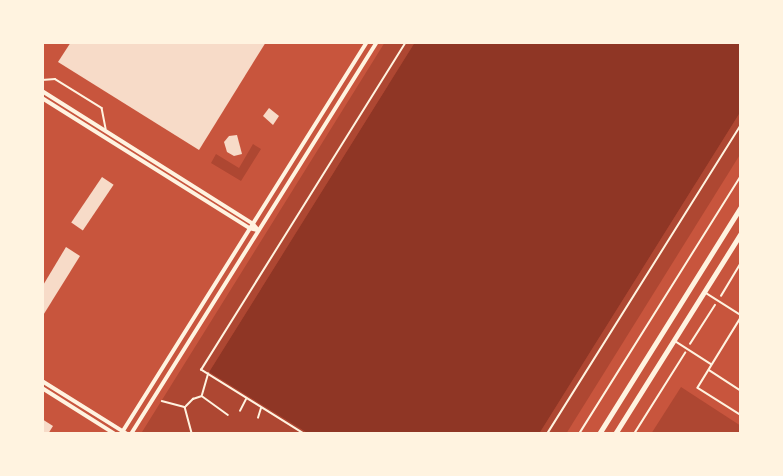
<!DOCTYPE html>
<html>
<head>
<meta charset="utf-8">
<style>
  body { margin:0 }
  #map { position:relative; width:783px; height:476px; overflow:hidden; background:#c8553d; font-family:Helvetica,sans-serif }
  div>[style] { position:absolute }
  .green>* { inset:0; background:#ae4732 }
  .water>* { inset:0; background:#8f3625 }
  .building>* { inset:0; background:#f7dbc8; transform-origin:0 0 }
  .path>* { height:1.5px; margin:-0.75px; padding:0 0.75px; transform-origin:0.75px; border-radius:0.75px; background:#fff3e0 }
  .service>* { height:1.5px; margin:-0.75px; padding:0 0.75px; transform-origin:0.75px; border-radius:0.75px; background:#fff3e0 }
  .tertiary>* { height:4px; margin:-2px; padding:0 2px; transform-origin:2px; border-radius:2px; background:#fff3e0 }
  .secondary>* { height:4px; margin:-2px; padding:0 2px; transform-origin:2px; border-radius:2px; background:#fff3e0 }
  .primary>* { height:4.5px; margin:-2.25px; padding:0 2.25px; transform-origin:2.25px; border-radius:2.25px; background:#fff3e0 }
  span { translate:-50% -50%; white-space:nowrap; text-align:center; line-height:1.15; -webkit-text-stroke:5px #fff3e0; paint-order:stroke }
  .frame { position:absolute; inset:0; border:44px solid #fff3e0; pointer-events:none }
</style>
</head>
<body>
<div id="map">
  <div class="green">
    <i style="clip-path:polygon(385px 42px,415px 42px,209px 372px,309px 434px,142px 432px)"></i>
    <i style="clip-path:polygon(741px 111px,741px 153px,566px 434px,539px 434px)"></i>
    <i style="clip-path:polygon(253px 144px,261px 149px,241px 181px,211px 163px,216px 154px,239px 168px)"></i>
    <i style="clip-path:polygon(681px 387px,741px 426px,741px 434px,651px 434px)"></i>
  </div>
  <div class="water">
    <i style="clip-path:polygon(415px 42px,741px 42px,741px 111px,539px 434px,309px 434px,209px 372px)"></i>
  </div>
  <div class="building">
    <i style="clip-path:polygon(71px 42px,266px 42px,199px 150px,58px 62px)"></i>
    <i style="clip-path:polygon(269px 108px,279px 116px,273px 125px,263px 116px)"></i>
    <i style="clip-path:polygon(237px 135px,242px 154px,234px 156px,227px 152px,224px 142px,229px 136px)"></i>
    <i style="left:102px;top:177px;width:14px;height:55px;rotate:34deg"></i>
    <i style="clip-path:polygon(66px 247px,80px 256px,42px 317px,42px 287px)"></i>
    <i style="clip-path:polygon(42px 419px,53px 426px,48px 434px,42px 434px)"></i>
  </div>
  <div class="path">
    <i style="left:721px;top:296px;width:39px;rotate:-59deg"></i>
    <i style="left:690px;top:344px;width:46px;rotate:-57.3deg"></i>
    <i style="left:202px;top:395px;width:22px;rotate:-74deg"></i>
    <i style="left:162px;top:401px;width:24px;rotate:15deg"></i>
    <i style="left:185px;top:407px;width:28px;rotate:75deg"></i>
    <i style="left:186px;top:406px;width:10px;rotate:-45deg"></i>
    <i style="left:193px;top:399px;width:9px;rotate:-18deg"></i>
    <i style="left:202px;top:396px;width:32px;rotate:36deg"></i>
    <i style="left:240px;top:411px;width:13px;rotate:-63deg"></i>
    <i style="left:258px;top:418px;width:10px;rotate:-73deg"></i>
    <i style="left:258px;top:433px;width:2px;rotate:27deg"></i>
    <i style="left:304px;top:434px;width:121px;rotate:-148.1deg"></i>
    <i style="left:201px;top:370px;width:387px;rotate:-58deg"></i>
    <i style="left:547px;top:434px;width:365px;rotate:-57.9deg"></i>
    <i style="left:579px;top:434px;width:305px;rotate:-57.9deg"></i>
    <i style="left:634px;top:434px;width:96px;rotate:-57.8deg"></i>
  </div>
  <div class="service">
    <i style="left:42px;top:80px;width:13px;rotate:-4deg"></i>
    <i style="left:55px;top:79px;width:55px;rotate:31.7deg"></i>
    <i style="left:102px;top:108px;width:21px;rotate:79deg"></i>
    <i style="left:706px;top:293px;width:41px;rotate:32.2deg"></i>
    <i style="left:741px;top:318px;width:82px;rotate:121.6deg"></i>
    <i style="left:698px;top:388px;width:51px;rotate:32.1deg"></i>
    <i style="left:675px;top:341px;width:43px;rotate:32.6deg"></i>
    <i style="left:709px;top:370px;width:38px;rotate:33deg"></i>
  </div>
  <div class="tertiary">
    <i style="left:42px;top:91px;width:248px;rotate:32.2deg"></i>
    <i style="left:252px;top:223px;width:9px;rotate:49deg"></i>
    <i style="left:42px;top:98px;width:244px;rotate:32.1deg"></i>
    <i style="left:249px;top:228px;width:8px;rotate:14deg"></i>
    <i style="left:121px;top:434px;width:463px;rotate:-57.9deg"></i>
    <i style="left:131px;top:434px;width:463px;rotate:-57.9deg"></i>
  </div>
  <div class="secondary">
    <i style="left:42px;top:381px;width:100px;rotate:31.9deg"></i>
    <i style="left:42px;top:388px;width:86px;rotate:32.2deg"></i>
  </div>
  <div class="primary">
    <i style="left:599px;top:434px;width:268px;rotate:-58deg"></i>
    <i style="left:615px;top:434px;width:237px;rotate:-57.9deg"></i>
  </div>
  <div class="frame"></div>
</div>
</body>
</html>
